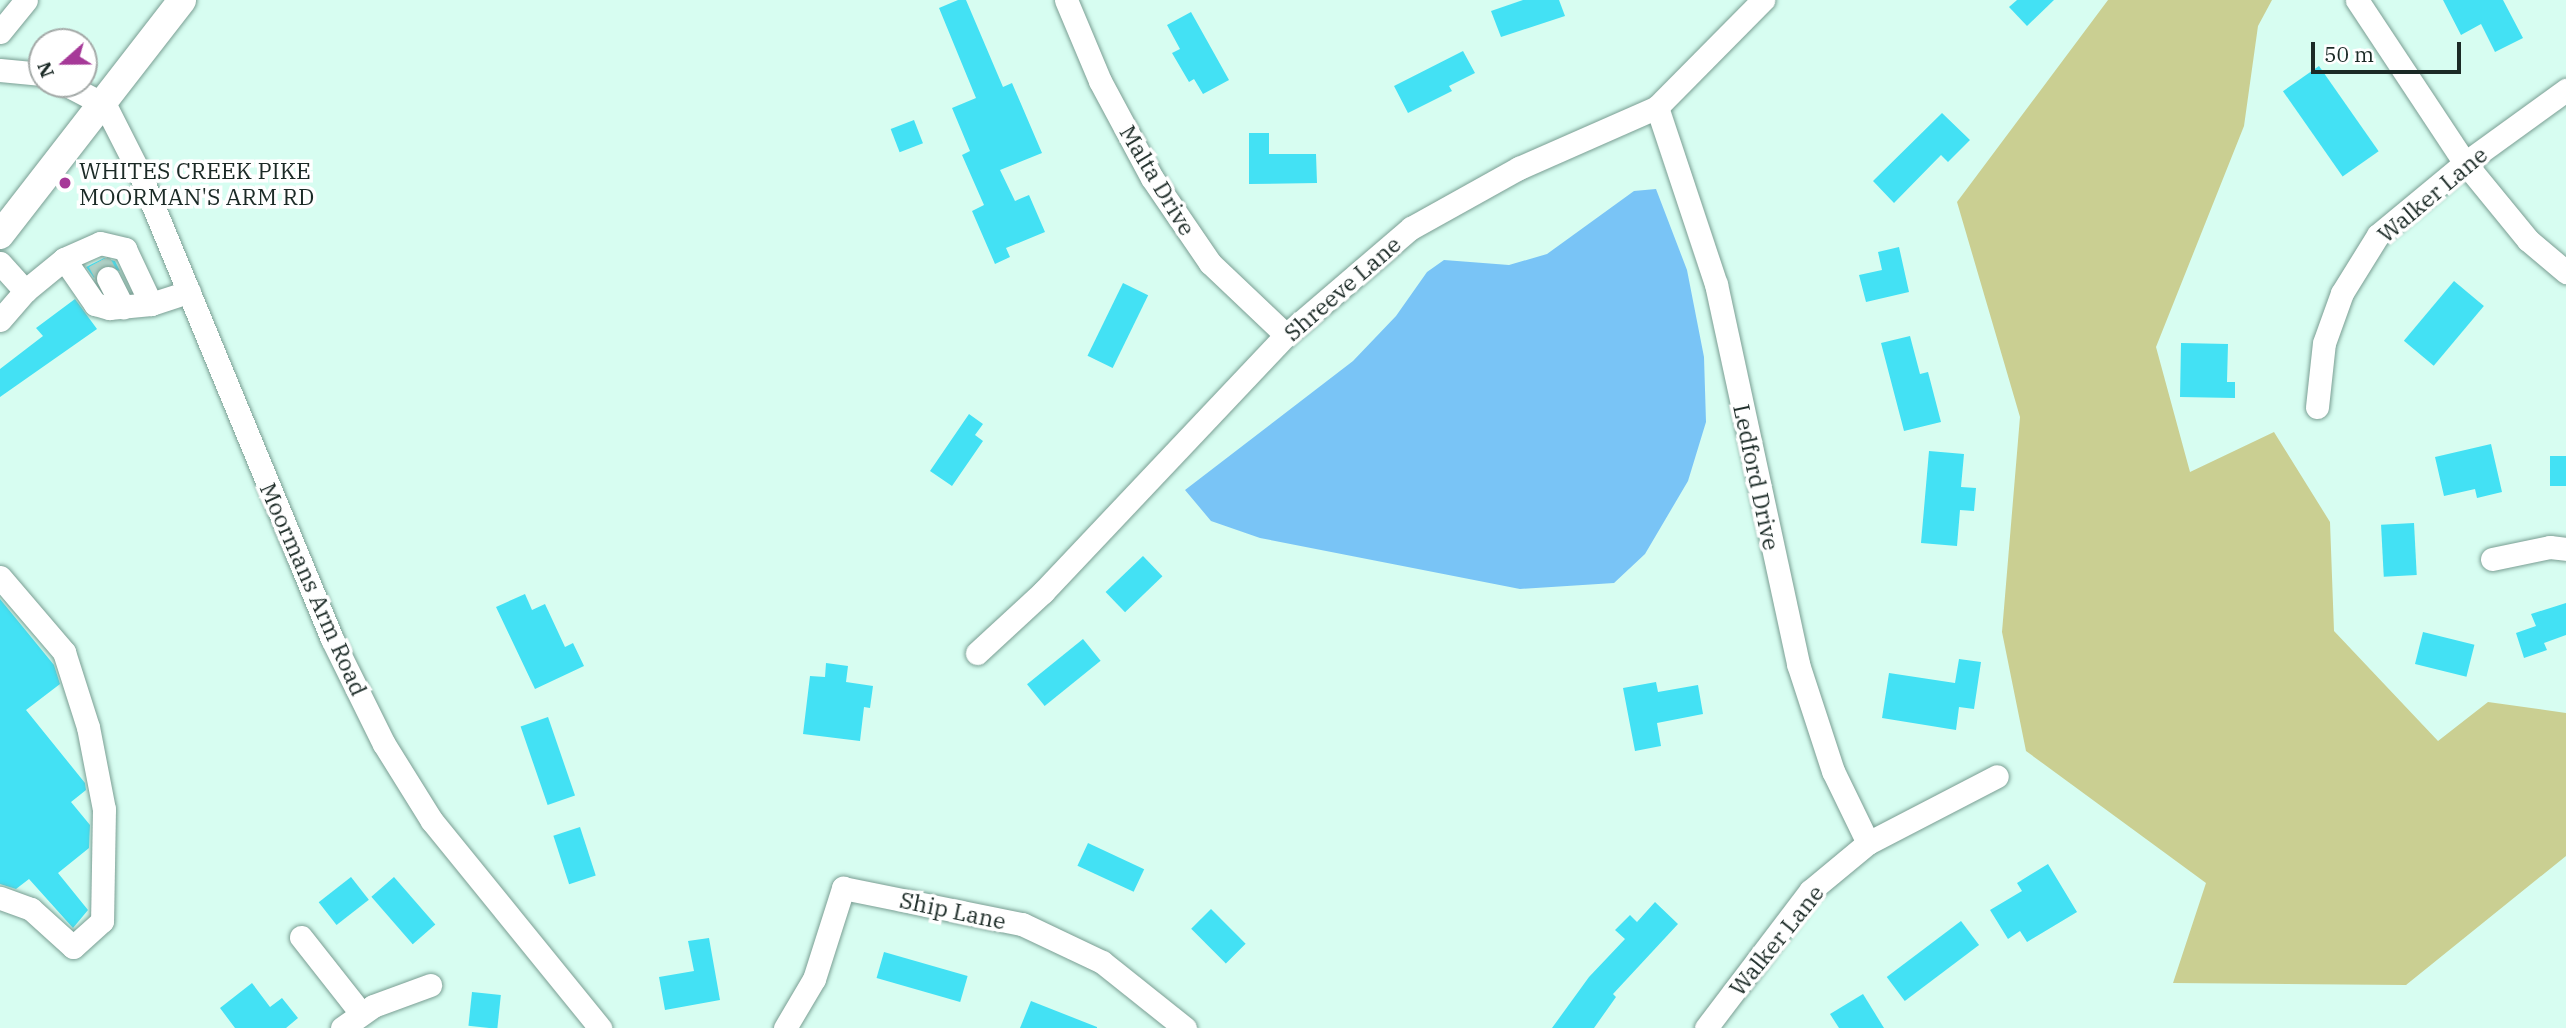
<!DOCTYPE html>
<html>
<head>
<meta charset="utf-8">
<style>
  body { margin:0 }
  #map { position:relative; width:2566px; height:1028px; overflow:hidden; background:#d7fdf1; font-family:"IBM Plex Serif",serif }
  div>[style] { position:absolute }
  .green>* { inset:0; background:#cacf92 }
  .water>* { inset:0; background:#79c4f6 }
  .building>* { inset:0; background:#43e1f4; transform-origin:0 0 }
  .minor-tunnel>* { height:23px; margin-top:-11.5px; transform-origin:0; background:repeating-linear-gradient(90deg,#b1d3c8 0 23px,transparent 0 34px) }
  .roads { filter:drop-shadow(0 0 2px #7a9e93) drop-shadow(0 0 2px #7a9e93) }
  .minor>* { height:23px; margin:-11.5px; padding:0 11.5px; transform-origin:11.5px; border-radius:11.5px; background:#fff }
  .major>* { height:28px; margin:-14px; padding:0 14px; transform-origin:14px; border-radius:14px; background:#fff }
  .dots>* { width:19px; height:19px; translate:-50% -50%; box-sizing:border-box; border:4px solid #fff; border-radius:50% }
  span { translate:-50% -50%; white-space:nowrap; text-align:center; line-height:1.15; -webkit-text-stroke:7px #fff; paint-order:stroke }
  .poi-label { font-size:23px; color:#1b2a26 }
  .left { translate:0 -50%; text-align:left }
  .street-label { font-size:23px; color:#1b2a26 }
  .north { position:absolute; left:28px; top:28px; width:70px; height:70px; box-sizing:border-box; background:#fff; border:2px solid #a4aaa8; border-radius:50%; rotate:249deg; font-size:19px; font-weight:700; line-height:28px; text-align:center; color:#1b2a26 }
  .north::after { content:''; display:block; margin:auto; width:24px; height:32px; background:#a63998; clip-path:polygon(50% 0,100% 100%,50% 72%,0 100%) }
  .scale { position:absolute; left:2311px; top:42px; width:150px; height:32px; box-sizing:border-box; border:4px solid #1b2a26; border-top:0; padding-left:9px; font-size:21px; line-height:24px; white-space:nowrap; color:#1b2a26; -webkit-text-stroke:5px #fff; paint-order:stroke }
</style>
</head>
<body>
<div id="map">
  <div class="green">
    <i style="clip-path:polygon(2108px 0,2272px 0,2258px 26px,2244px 126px,2156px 347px,2190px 472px,2274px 432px,2330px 522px,2334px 631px,2438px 741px,2488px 702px,2566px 713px,2566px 856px,2406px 985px,2173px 983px,2206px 883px,2026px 751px,2002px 632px,2020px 417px,1957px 202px)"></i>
  </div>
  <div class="water">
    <i style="clip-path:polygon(1656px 189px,1687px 270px,1704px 357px,1706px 422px,1688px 481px,1645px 554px,1614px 583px,1520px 589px,1260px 538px,1211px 521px,1185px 490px,1353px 361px,1396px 316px,1427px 272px,1444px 260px,1509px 265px,1547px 254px,1634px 191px)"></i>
  </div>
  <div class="building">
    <i style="clip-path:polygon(958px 0,966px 0,1003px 87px,1012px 83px,1042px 153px,1000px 170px,1015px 201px,1029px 195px,1045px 232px,1006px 248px,1010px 257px,995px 264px,972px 211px,984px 205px,962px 155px,970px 151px,952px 108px,976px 98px,939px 8px)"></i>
    <i style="clip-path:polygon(1523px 0,1559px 0,1565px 16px,1501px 37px,1491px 11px)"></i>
    <i style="clip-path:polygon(2017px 0,2054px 0,2027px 26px,2009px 7px)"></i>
    <i style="clip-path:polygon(2443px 0,2503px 0,2523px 38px,2495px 52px,2481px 24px,2461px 35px)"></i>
    <i style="clip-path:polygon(1191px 12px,1229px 80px,1203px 94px,1194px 79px,1189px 82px,1172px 53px,1180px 49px,1167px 25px)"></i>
    <i style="clip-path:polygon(1463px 51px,1475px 73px,1449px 86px,1452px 91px,1408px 113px,1394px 86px)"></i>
    <i style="left:2319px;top:66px;width:104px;height:44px;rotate:55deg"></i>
    <i style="clip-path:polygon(1942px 113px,1970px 140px,1948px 162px,1941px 155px,1894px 203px,1873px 181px)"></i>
    <i style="left:914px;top:120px;width:25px;height:25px;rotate:69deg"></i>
    <i style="clip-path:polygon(1249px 133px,1269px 133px,1269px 154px,1316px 154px,1317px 183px,1249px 184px)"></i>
    <i style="clip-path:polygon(1899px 247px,1909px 292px,1866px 302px,1859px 275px,1882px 270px,1878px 252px)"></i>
    <i style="clip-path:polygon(104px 258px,115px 261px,120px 271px,102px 265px,94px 278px,86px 267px)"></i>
    <i style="left:2454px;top:281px;width:39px;height:78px;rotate:40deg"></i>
    <i style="left:1123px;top:283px;width:28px;height:81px;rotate:26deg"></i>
    <i style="clip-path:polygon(75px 299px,97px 329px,0 397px,0 369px,43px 336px,36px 328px)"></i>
    <i style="clip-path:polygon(1910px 336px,1920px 374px,1928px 372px,1941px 422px,1904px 431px,1881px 343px)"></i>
    <i style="clip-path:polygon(2181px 343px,2228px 344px,2227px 382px,2235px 382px,2235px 398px,2180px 397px)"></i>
    <i style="clip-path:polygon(969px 414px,983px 424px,975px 435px,983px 441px,952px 486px,930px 471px)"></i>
    <i style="clip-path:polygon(2491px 444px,2502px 492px,2477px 498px,2475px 489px,2444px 496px,2435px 457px)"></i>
    <i style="clip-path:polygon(1929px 451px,1964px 454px,1961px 487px,1976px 488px,1974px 511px,1960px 510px,1957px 546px,1921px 543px)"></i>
    <i style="left:2550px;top:456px;width:16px;height:30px"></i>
    <i style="left:2414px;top:523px;width:52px;height:33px;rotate:87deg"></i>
    <i style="left:1143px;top:556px;width:28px;height:52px;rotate:46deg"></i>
    <i style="clip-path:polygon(525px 594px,532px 610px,545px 604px,565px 647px,573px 643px,584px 666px,535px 689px,496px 607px)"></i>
    <i style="clip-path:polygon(0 599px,54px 665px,60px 684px,26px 710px,85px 783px,86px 790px,71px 802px,90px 825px,89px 848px,58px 873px,88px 910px,73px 928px,29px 879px,16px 889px,0 884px)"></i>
    <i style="clip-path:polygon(2566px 603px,2566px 635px,2544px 643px,2547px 650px,2524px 658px,2516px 633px,2536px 626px,2531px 614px)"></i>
    <i style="left:2423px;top:632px;width:53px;height:33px;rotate:14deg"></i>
    <i style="left:1083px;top:639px;width:28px;height:72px;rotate:51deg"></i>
    <i style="clip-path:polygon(1959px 659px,1981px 662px,1974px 709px,1959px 707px,1956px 730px,1882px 718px,1889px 673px,1955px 683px)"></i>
    <i style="clip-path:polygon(826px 663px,848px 666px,846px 682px,873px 686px,870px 708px,864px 707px,860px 741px,803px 734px,810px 676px,825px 677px)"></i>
    <i style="clip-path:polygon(1656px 682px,1658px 692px,1698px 685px,1703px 714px,1657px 723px,1661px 746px,1635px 751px,1623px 688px)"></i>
    <i style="left:548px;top:717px;width:83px;height:29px;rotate:71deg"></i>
    <i style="left:580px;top:827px;width:51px;height:28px;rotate:72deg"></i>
    <i style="left:1088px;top:843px;width:62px;height:25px;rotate:25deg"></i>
    <i style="clip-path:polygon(2048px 864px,2077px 912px,2027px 942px,2020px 931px,2008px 939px,1990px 910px,2022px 891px,2017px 883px)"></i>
    <i style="left:351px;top:877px;width:29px;height:41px;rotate:52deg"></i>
    <i style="left:394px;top:877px;width:63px;height:30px;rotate:49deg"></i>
    <i style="clip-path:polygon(1655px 902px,1678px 924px,1613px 994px,1616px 997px,1594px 1028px,1552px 1028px,1589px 977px,1625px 939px,1615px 930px,1630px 915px,1637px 922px)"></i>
    <i style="left:1211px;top:909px;width:49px;height:28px;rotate:45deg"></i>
    <i style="left:1961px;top:921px;width:30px;height:93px;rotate:53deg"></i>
    <i style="clip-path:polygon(709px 938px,720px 1000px,665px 1010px,659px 977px,694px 971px,688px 941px)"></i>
    <i style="left:884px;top:952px;width:87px;height:27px;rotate:16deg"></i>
    <i style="clip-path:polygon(252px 983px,270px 1007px,282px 998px,298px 1018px,286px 1028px,235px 1028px,220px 1008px)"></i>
    <i style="left:472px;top:992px;width:29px;height:34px;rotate:6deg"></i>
    <i style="clip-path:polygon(1863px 994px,1884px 1028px,1839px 1028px,1830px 1014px)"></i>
    <i style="clip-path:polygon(1031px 1001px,1097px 1027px,1097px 1028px,1020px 1028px)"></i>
  </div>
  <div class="minor-tunnel">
    <i style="left:99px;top:261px;width:19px;rotate:62deg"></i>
  </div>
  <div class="roads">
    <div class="minor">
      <i style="left:1066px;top:0;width:88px;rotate:67.2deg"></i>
      <i style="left:1100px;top:81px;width:110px;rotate:61.8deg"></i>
      <i style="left:1152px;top:178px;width:103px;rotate:55.7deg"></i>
      <i style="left:1210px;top:263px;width:105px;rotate:43.5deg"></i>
      <i style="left:2357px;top:0;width:196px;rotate:56.5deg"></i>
      <i style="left:2465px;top:163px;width:99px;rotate:50.7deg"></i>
      <i style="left:2528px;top:240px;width:50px;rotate:40.1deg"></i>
      <i style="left:0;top:32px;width:41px;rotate:-50.9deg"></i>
      <i style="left:0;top:70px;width:42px;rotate:5.4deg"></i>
      <i style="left:65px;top:84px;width:45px;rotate:27.7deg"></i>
      <i style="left:105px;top:105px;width:77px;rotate:63.1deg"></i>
      <i style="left:140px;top:174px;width:503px;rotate:67.56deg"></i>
      <i style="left:332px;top:639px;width:117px;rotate:63.7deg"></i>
      <i style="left:384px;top:744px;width:91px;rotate:58.1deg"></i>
      <i style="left:432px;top:821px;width:267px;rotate:50.9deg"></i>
      <i style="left:1657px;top:107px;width:187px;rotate:71.6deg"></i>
      <i style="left:1716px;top:284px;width:389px;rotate:77.8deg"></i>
      <i style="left:1798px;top:664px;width:113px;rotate:71.9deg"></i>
      <i style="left:1833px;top:771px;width:80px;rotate:64.1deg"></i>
      <i style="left:64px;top:259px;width:55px;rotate:55.4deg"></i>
      <i style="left:95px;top:304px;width:15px;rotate:16deg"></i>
      <i style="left:109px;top:308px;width:42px;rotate:-5.4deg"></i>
      <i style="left:0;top:263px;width:38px;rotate:48deg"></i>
      <i style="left:25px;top:291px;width:50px;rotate:-39.4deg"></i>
      <i style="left:64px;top:259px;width:39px;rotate:-24deg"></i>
      <i style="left:100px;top:243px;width:26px;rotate:13deg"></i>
      <i style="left:125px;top:249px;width:61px;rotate:64.7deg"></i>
      <i style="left:151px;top:304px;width:40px;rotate:-18deg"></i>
      <i style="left:108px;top:278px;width:33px;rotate:63deg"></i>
      <i style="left:0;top:320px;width:38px;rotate:-49deg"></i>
      <i style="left:2317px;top:407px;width:64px;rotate:-83.8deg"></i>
      <i style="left:2324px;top:343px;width:53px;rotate:-70.2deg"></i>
      <i style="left:2342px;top:293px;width:68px;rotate:-58.2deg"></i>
      <i style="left:2378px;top:235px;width:113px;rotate:-39.6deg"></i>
      <i style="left:2465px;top:163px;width:125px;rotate:-35.9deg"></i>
      <i style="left:2492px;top:559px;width:59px;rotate:-11.7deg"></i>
      <i style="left:2550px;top:547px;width:16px;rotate:7deg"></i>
      <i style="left:0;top:577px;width:99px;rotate:49.5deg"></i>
      <i style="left:64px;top:652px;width:79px;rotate:72.3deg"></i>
      <i style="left:88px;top:727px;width:84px;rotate:79deg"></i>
      <i style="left:104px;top:809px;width:112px;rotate:91deg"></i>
      <i style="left:102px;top:921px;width:39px;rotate:138deg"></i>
      <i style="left:73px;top:947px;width:57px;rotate:-137.9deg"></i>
      <i style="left:31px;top:909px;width:33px;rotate:-160deg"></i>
      <i style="left:977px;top:653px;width:90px;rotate:-42.7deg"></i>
      <i style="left:1043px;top:592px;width:354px;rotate:-46.6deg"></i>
      <i style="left:1286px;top:335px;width:165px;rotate:-40.6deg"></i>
      <i style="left:1411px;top:228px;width:124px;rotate:-29.1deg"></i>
      <i style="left:1519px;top:168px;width:151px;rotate:-23.8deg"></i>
      <i style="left:1657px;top:107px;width:151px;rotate:-45.3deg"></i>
      <i style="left:301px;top:937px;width:95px;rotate:51.8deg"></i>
      <i style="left:342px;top:1028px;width:38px;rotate:-35deg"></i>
      <i style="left:373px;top:1006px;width:61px;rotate:-20.2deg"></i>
      <i style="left:785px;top:1028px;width:57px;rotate:-59.4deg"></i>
      <i style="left:814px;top:979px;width:96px;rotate:-72.3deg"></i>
      <i style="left:843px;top:888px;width:183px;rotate:11.4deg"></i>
      <i style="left:1022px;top:924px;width:89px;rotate:25.4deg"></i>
      <i style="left:1102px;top:962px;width:106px;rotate:38.5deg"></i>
      <i style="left:1706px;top:1028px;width:172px;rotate:-52.8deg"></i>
      <i style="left:1810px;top:891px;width:75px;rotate:-39.6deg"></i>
      <i style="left:1868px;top:843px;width:145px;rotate:-27.4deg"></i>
    </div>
    <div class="major">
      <i style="left:0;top:235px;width:297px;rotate:-52.2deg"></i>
    </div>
  </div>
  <div class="dots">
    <i style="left:65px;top:183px;background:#a63998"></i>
  </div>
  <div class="poi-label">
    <span class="left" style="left:79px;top:183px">WHITES CREEK PIKE<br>MOORMAN'S ARM RD</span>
  </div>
  <div class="street-label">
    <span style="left:1158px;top:180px;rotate:59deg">Malta Drive</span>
    <span style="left:2432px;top:194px;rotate:-40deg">Walker Lane</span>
    <span style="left:1342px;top:288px;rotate:-41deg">Shreeve Lane</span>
    <span style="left:1757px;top:477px;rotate:78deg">Ledford Drive</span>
    <span style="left:314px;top:589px;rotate:66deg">Moormans Arm Road</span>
    <span style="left:953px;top:910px;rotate:12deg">Ship Lane</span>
    <span style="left:1776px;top:940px;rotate:-51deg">Walker Lane</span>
  </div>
  <div class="north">N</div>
  <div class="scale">50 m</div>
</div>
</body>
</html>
